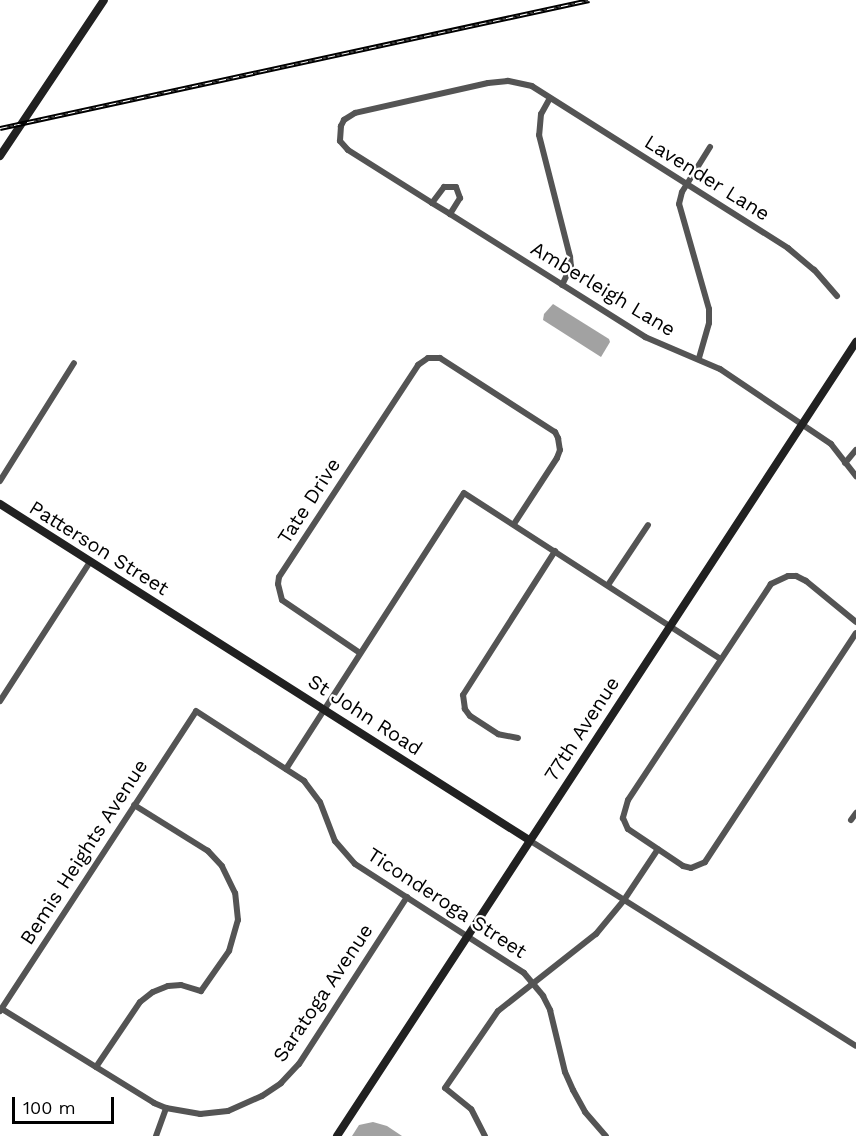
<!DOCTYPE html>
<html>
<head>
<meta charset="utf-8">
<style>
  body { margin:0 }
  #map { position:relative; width:856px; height:1136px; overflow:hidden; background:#fff; font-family:"Work Sans",sans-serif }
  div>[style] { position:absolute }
  .water>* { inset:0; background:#a2a2a2 }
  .street>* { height:6px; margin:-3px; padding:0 3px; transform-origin:3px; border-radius:3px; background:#545454 }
  .secondary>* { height:8px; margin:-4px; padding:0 4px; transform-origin:4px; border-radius:4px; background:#212121 }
  .rail>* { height:4.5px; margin-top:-2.25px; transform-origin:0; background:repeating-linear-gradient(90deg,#fff 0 7px,#000 0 14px); box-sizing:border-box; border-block:2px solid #000 }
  span { translate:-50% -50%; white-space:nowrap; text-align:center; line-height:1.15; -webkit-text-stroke:4.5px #fff; paint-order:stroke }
  .street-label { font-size:20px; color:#000 }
  .scale { position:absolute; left:12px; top:1097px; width:102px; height:27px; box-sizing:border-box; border:3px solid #000; border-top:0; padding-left:8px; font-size:18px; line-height:21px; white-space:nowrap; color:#000; -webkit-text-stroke:4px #fff; paint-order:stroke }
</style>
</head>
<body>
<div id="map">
  <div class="water">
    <i style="clip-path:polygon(553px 304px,609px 339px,610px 342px,601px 357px,543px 320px,544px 314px)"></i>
    <i style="clip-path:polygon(373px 1122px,387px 1126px,402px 1136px,352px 1136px,359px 1125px)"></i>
  </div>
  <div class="street">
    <i style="left:550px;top:98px;width:18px;rotate:119deg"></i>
    <i style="left:541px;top:114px;width:21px;rotate:95deg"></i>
    <i style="left:539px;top:135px;width:126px;rotate:75.7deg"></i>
    <i style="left:570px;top:257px;width:9px;rotate:84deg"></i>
    <i style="left:571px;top:266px;width:21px;rotate:115deg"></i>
    <i style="left:432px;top:203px;width:21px;rotate:31deg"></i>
    <i style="left:837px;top:296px;width:35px;rotate:-131deg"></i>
    <i style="left:814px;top:270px;width:34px;rotate:-140deg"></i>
    <i style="left:788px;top:248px;width:303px;rotate:-147.7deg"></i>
    <i style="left:532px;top:86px;width:25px;rotate:-168deg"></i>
    <i style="left:508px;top:81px;width:20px;rotate:174deg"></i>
    <i style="left:488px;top:83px;width:136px;rotate:167.3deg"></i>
    <i style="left:355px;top:113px;width:13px;rotate:148deg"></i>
    <i style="left:344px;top:120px;width:7px;rotate:117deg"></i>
    <i style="left:341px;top:126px;width:15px;rotate:94deg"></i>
    <i style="left:340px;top:141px;width:12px;rotate:48deg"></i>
    <i style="left:348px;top:150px;width:99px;rotate:32.2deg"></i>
    <i style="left:432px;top:203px;width:20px;rotate:-53deg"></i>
    <i style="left:444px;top:187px;width:12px"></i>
    <i style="left:456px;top:187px;width:12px;rotate:70deg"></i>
    <i style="left:460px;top:198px;width:19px;rotate:122deg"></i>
    <i style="left:450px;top:214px;width:231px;rotate:32.2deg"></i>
    <i style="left:645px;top:337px;width:82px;rotate:23.1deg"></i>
    <i style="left:720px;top:369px;width:134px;rotate:34deg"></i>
    <i style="left:831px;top:444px;width:41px;rotate:52deg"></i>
    <i style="left:699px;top:358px;width:36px;rotate:-74deg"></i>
    <i style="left:709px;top:323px;width:14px;rotate:-90deg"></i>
    <i style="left:709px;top:309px;width:109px;rotate:-105.9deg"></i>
    <i style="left:679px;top:204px;width:12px;rotate:-76deg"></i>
    <i style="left:682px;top:192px;width:53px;rotate:-58.1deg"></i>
    <i style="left:845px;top:463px;width:17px;rotate:-50deg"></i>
    <i style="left:0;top:481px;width:139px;rotate:-57.9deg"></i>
    <i style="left:608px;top:585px;width:72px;rotate:-56.3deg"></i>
    <i style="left:856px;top:622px;width:65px;rotate:-140.6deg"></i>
    <i style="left:806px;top:581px;width:11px;rotate:-153deg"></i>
    <i style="left:796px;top:576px;width:8px;rotate:180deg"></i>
    <i style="left:788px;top:576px;width:19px;rotate:155deg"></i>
    <i style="left:771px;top:584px;width:259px;rotate:123.5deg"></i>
    <i style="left:628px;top:800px;width:19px;rotate:106deg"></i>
    <i style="left:623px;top:818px;width:12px;rotate:66deg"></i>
    <i style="left:628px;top:829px;width:66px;rotate:33.9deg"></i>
    <i style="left:683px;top:866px;width:8px;rotate:14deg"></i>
    <i style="left:691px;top:868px;width:15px;rotate:-23deg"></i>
    <i style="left:705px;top:862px;width:274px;rotate:-56.6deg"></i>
    <i style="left:360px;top:653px;width:94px;rotate:-145.8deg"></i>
    <i style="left:282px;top:600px;width:16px;rotate:-104deg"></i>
    <i style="left:278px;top:584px;width:7px;rotate:-82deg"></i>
    <i style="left:279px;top:577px;width:254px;rotate:-56.7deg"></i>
    <i style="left:418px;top:365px;width:12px;rotate:-35deg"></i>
    <i style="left:428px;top:358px;width:12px"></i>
    <i style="left:440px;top:358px;width:137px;rotate:32.8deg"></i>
    <i style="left:555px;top:432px;width:7px;rotate:63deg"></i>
    <i style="left:558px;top:438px;width:12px;rotate:81deg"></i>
    <i style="left:560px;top:450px;width:9px;rotate:111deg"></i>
    <i style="left:557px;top:458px;width:79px;rotate:123.1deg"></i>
    <i style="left:0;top:701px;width:166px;rotate:-57.1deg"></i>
    <i style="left:518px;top:738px;width:20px;rotate:-169deg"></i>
    <i style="left:498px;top:734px;width:33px;rotate:-147deg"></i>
    <i style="left:470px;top:716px;width:9px;rotate:-126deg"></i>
    <i style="left:465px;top:709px;width:14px;rotate:-98deg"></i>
    <i style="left:463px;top:695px;width:171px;rotate:-57.4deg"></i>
    <i style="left:286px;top:769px;width:328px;rotate:-57.2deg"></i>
    <i style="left:464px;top:493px;width:306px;rotate:32.9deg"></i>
    <i style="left:851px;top:820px;width:9px;rotate:-54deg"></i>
    <i style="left:529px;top:840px;width:386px;rotate:32.2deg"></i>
    <i style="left:2px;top:1009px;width:179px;rotate:31.7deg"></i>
    <i style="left:154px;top:1103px;width:13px;rotate:23deg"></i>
    <i style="left:166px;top:1108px;width:35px;rotate:10deg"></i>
    <i style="left:200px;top:1114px;width:28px;rotate:-6deg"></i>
    <i style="left:228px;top:1111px;width:37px;rotate:-24deg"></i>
    <i style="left:262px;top:1096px;width:23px;rotate:-34deg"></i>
    <i style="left:281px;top:1083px;width:26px;rotate:-47deg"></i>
    <i style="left:299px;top:1064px;width:199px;rotate:-57.1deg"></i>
    <i style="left:0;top:1011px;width:358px;rotate:-56.8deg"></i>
    <i style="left:196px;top:711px;width:129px;rotate:32.9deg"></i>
    <i style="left:304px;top:781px;width:26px;rotate:53deg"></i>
    <i style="left:320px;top:802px;width:42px;rotate:69deg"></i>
    <i style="left:335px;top:841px;width:30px;rotate:49deg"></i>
    <i style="left:355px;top:864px;width:201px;rotate:32.8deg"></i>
    <i style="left:524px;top:973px;width:30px;rotate:50deg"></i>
    <i style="left:543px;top:996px;width:16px;rotate:63deg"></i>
    <i style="left:550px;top:1010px;width:64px;rotate:76.4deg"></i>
    <i style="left:565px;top:1072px;width:20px;rotate:66deg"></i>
    <i style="left:573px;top:1090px;width:25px;rotate:61deg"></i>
    <i style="left:585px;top:1112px;width:32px;rotate:49deg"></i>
    <i style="left:96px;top:1067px;width:78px;rotate:-55.9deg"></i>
    <i style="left:140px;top:1002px;width:16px;rotate:-38deg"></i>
    <i style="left:153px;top:992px;width:16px;rotate:-22deg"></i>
    <i style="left:168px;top:986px;width:13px;rotate:-4deg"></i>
    <i style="left:181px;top:985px;width:21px;rotate:17deg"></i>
    <i style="left:201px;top:991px;width:49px;rotate:-55deg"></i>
    <i style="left:229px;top:951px;width:32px;rotate:-74deg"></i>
    <i style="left:238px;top:920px;width:27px;rotate:-96deg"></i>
    <i style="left:235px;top:893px;width:30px;rotate:-116deg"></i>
    <i style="left:222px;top:866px;width:21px;rotate:-133deg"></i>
    <i style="left:208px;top:851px;width:87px;rotate:-148.1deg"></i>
    <i style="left:156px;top:1136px;width:30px;rotate:-70deg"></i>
    <i style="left:485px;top:1136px;width:30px;rotate:-117deg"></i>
    <i style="left:471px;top:1109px;width:33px;rotate:-141deg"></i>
    <i style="left:445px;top:1088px;width:93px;rotate:-55.5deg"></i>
    <i style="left:498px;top:1011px;width:125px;rotate:-38.2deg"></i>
    <i style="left:596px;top:934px;width:44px;rotate:-50.5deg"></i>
    <i style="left:624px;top:900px;width:61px;rotate:-56.3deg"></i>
  </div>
  <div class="secondary">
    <i style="left:0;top:156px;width:187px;rotate:-56.3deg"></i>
    <i style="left:0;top:504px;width:627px;rotate:32.42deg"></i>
    <i style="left:337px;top:1136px;width:949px;rotate:-56.83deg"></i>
  </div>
  <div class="rail">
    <i style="left:0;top:128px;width:603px;rotate:-12.26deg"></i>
  </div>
  <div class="street-label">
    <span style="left:707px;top:178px;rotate:32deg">Lavender Lane</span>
    <span style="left:603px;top:289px;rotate:31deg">Amberleigh Lane</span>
    <span style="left:309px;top:501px;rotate:-57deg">Tate Drive</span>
    <span style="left:99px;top:548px;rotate:32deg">Patterson Street</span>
    <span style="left:365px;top:715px;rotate:33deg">St John Road</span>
    <span style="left:582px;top:729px;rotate:-57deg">77th Avenue</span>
    <span style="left:84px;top:852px;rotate:-57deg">Bemis Heights Avenue</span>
    <span style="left:447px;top:903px;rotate:33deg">Ticonderoga Street</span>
    <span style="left:323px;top:993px;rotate:-56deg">Saratoga Avenue</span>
  </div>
  <div class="scale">100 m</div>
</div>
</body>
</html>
